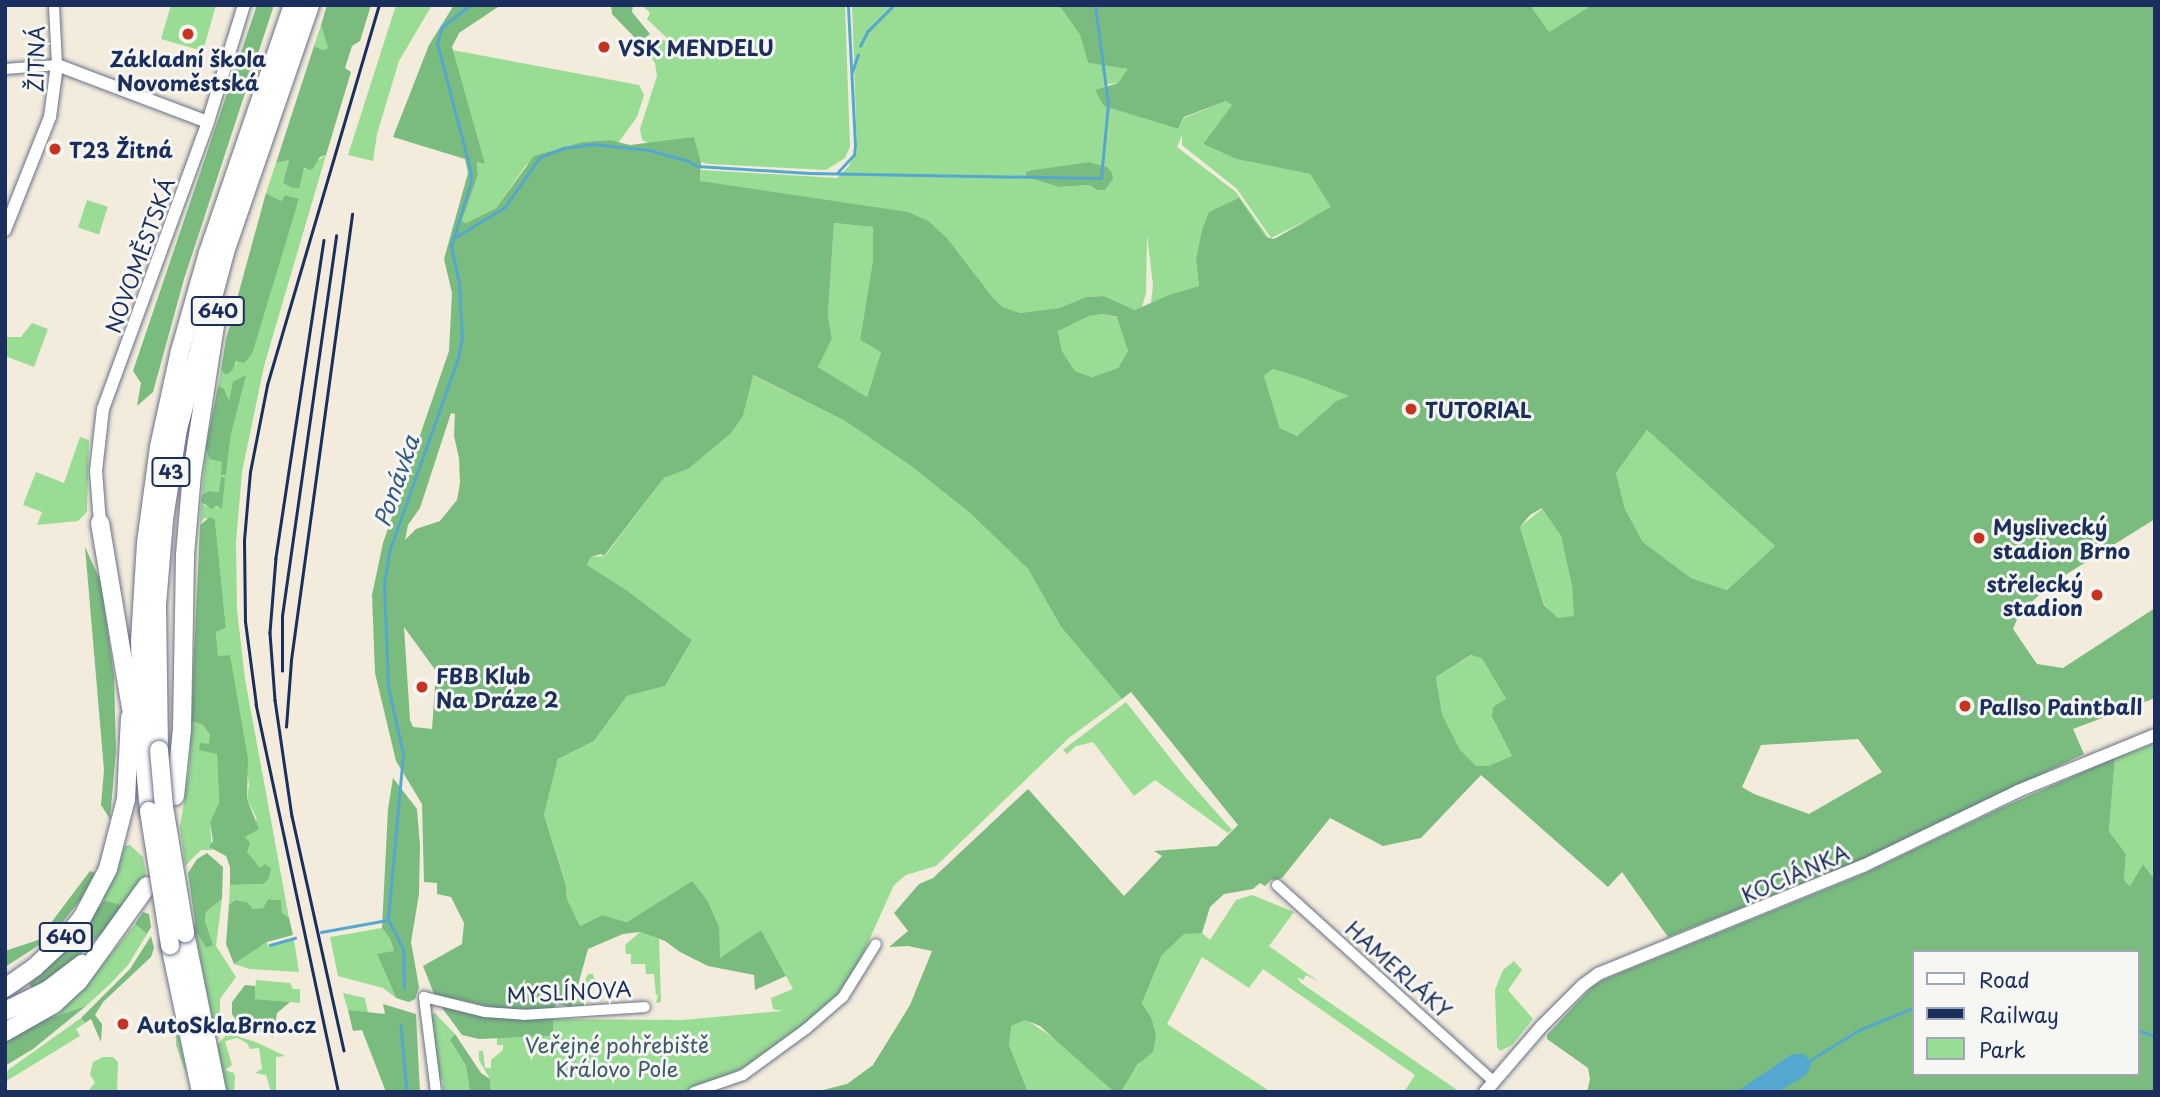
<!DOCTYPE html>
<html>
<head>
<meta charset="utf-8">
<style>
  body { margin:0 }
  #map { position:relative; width:2160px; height:1097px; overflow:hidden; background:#f3ebdb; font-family:"Playpen Sans",sans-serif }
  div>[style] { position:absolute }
  .green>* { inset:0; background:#99dc94; transform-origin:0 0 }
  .forest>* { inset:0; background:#7abc7e }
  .water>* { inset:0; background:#56a7d0 }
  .stream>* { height:2.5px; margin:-1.25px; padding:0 1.25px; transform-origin:1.25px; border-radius:1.25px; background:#56a7d0 }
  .roads { filter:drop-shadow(0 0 2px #67718a) drop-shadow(0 0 2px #67718a) }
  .minor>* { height:10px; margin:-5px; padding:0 5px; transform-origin:5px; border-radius:5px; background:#fff }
  .tertiary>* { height:12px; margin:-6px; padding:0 6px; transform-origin:6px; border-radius:6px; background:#fff }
  .trunk>* { height:18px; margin:-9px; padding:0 9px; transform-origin:9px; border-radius:9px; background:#fff }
  .rail>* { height:2.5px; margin:-1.25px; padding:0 1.25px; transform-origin:1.25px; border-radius:1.25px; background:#1b2f5e }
  .bridges { filter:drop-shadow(0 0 2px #67718a) drop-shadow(0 0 2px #67718a) }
  .trunk-bridge>* { height:18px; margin:-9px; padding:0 9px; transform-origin:9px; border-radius:9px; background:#fff }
  .dots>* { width:19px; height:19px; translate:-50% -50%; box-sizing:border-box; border:4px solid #f6f6f2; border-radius:50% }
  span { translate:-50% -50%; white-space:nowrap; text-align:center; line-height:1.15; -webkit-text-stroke:6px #f6f6f2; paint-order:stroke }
  .shield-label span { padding:2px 5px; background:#f6f6f2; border:2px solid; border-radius:5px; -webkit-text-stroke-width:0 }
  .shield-label { font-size:19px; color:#1b2f5e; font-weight:700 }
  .poi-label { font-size:21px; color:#1b2f5e; font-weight:700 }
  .left { translate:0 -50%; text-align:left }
  .right { translate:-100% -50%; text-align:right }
  .street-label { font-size:21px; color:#1b2f5e }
  .park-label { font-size:21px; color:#3a5a6c }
  .water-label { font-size:23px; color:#305986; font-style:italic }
  .frame { position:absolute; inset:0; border:7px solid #1b2f5e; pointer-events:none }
  .legend { position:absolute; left:1912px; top:950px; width:228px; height:126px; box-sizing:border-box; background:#f6f6f2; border:2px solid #9ea6b7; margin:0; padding:9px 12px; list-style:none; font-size:21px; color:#1b2f5e }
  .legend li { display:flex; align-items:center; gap:14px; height:35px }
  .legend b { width:35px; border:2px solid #9ea6b7 }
</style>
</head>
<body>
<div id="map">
  <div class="green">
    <i style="clip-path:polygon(171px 5px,216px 5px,203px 51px,161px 39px)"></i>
    <i style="clip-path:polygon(396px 5px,432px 5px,399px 61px,377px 134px,373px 161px,348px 155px)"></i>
    <i style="clip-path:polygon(642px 5px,845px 5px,850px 147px,845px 158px,826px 170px,709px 164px,701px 162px,694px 137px,650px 144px,642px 140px,640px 129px,657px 76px,655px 63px,648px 52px,655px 39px,670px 41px,647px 19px,650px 13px)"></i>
    <i style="clip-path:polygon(evenodd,852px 5px,1059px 5px,1080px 35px,1088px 63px,1129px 69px,1118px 83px,1107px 84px,1105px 106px,1178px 129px,1184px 118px,1226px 101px,1233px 104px,1203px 144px,1236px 159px,1310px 174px,1332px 208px,1271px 238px,1237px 189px,1182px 145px,1182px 135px,1177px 147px,1236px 192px,1268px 237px,1196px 260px,1199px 286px,1151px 303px,1153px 285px,1147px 235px,1146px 293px,1142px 307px,1135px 310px,1104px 296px,1086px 297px,1059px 308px,1020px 313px,1003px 307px,994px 299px,947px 238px,700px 181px,701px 170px,837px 178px,849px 166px,857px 150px,852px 5px,1089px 162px,1107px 167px,1090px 185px,1059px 187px,1026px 177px,1026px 172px,1032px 170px,1089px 162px)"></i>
    <i style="clip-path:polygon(1530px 5px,1592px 5px,1548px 33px)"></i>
    <i style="clip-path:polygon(321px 25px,328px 48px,323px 50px,314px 46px)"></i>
    <i style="clip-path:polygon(452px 50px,639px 85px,644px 95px,637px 117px,618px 143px,610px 140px,583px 142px,526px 165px,496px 208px,466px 223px,462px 221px,478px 175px,477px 162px,485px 164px)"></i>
    <i style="clip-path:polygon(326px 155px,264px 366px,242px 472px,236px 542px,237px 610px,245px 679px,289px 918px,282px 913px,280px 900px,268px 899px,263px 908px,253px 909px,247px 902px,236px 900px,229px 904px,230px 885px,263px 884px,265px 865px,260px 869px,253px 863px,247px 852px,245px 837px,257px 819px,247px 799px,249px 785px,230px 655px,218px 657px,216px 632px,226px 628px,215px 520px,204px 518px,200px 525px,201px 502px,205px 506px,221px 508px,220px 492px,209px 491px,202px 495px,206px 447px,209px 459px,222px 462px,226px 475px,231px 434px,229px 402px,218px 386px,221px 370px,226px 375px,233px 370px,277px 264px,299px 200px,285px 195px,281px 201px,266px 193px,276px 163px,289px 160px,283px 183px)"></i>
    <i style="left:87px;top:200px;width:22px;height:29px;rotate:18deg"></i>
    <i style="clip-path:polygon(834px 223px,873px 227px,873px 259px,860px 340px,881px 352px,867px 397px,818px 367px,832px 339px,828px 315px)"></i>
    <i style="clip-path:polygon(1103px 314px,1118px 318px,1128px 351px,1118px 368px,1093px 377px,1075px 371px,1062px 351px,1058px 330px,1089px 316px)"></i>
    <i style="clip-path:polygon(32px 323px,48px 329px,34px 367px,5px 356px,5px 337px,21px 337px)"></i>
    <i style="clip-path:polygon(1273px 369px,1305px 379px,1350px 396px,1336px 401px,1297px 436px,1280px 428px,1264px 376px)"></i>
    <i style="clip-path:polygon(752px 375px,845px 421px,911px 466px,970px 513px,1028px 569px,1061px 627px,1122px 699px,1070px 737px,936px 866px,906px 875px,894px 885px,857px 967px,837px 997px,805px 1027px,753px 1063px,714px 1082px,682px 1092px,491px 1092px,490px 1079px,479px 1060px,479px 1051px,483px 1051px,485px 1068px,491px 1068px,491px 1060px,503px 1050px,503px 1045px,497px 1045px,497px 1038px,553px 1036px,553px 1019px,682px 1020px,782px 1011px,773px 1009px,771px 998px,793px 989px,761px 930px,720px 959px,692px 881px,627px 922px,602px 915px,580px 926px,567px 899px,566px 884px,544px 815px,558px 759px,594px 741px,627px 696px,665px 686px,692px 640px,628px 591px,587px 565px,591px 557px,605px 556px,664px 478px,688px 469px,743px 416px)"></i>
    <i style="clip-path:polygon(1647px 430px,1775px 546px,1727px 590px,1691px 578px,1643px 542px,1625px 509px,1616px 473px)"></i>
    <i style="clip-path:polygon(80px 437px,89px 440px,87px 512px,78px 521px,37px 525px,42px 512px,23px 505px,36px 472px,64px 483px)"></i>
    <i style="clip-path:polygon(1543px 508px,1561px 536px,1572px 587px,1575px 616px,1558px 619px,1544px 604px,1520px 527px)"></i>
    <i style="clip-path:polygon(1472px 655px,1482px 657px,1506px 699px,1492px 717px,1512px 756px,1488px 766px,1476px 766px,1460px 751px,1442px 714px,1436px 677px)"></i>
    <i style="clip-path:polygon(1126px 702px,1186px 778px,1232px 830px,1228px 833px,1155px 780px,1134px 796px,1093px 742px,1076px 746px,1067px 754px,1063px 750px)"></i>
    <i style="clip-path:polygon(191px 721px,203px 725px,210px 735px,210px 744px,217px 754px,219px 803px,210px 822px,212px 850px,201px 850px,185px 866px,180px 827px,189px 770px)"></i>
    <i style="clip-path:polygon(2155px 743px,2155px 880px,2143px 864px,2130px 886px,2124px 880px,2126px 854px,2109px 831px,2115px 758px)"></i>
    <i style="clip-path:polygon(130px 845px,143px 857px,146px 875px,121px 913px,120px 905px,102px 899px,116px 873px,125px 846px)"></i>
    <i style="clip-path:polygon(1252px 895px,1294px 912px,1269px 946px,1319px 982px,1306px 975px,1303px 980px,1297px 977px,1301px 983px,1460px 1092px,1404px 1092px,1415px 1075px,1263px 969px,1249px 988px,1202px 957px,1167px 1024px,1271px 1092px,1121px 1092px,1156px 1036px,1152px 1019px,1142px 1003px,1162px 955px,1184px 933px,1202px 933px,1210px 940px,1236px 900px)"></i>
    <i style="clip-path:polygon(222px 899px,216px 946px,236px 977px,220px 999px,220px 1022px,215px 1033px,194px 926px,197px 920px,196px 930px,205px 922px,206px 912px)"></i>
    <i style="clip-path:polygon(135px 924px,147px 934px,128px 965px,109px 985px,86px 1006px,32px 1024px,96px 973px)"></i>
    <i style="clip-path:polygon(382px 928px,390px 939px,394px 952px,377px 954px,396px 998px,383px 988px,338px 976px,330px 937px)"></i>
    <i style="clip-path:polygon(640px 932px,659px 939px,661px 1002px,656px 1003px,658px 995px,656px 995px,654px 974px,646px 974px,645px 964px,631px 964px,631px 954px,626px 954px,625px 945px)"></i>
    <i style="clip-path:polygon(294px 940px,299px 972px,249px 969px,234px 964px,267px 942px,269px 947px)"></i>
    <i style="clip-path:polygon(1514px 961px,1522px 970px,1508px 990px,1533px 1019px,1512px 1045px,1500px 1051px,1497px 1047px,1495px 990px,1503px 970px)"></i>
    <i style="clip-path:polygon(588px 974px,593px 974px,594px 979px,590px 979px,593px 992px,584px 993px,585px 1007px,573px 1008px)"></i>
    <i style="clip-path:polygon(256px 980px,290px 983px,293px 989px,300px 989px,300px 1003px,254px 999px)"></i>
    <i style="clip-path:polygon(343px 993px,365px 998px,368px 1013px,348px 1010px)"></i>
    <i style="clip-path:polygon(435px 1013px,455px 1034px,450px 1040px,466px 1066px,470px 1092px,443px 1092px,443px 1081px,436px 1075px,430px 1016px)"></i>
    <i style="clip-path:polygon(81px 1018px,85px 1023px,76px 1029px,80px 1036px,8px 1080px,5px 1085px,8px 1070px)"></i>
    <i style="clip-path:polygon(1025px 1019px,1060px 1042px,1114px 1092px,1028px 1092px,1009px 1045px,1010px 1026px)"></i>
    <i style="clip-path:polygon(176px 1024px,177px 1024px,187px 1076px,176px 1045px)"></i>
    <i style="clip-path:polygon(228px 1033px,258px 1043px,285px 1056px,276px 1057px,276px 1092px,271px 1092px,266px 1075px,255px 1073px,262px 1069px,259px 1048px,250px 1049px,247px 1043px,237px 1038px,225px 1041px,232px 1065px,225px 1070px,234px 1073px,235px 1078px,234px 1092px,227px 1092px,217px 1045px)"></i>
    <i style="clip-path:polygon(103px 1057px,113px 1057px,118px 1062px,117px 1092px,87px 1092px,95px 1083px,90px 1074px,93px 1062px)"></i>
  </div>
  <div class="forest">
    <i style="clip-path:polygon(257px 5px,274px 5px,184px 279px,153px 392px,137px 406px,141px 383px,133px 371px)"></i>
    <i style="clip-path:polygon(327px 5px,371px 5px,360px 41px,352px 46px,345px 68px,351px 72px,326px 155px,320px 157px,312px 170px,304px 168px,299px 188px,293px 188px,283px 183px,289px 160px,276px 163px,314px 46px,323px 50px,328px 48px,321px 25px)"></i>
    <i style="clip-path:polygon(evenodd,454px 5px,501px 5px,459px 33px,452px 47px,485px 164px,477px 162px,478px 175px,462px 221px,466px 223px,496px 208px,534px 156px,583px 142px,610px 140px,630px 145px,694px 137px,701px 162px,700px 181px,908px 212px,928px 221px,947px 238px,994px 299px,1003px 307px,1020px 313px,1059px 308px,1086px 297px,1104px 296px,1135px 310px,1169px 295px,1199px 286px,1196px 260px,1202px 230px,1209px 212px,1239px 198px,1266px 237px,1274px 239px,1331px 207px,1310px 174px,1236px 159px,1203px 144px,1232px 105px,1226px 101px,1184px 117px,1178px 129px,1104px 106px,1095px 90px,1118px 83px,1128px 69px,1088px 63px,1080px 35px,1059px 5px,1530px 5px,1549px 32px,1592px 5px,2155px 5px,2155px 519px,2054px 582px,2020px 612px,2013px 629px,2037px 664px,2063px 668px,2155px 608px,2155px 698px,2073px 729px,2084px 754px,1857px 862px,1668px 937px,1622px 872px,1608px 887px,1481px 775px,1421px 838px,1383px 846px,1330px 818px,1282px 878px,1271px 880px,1265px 886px,1260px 883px,1253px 889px,1224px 894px,1210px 907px,1202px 933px,1184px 934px,1162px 955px,1142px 1003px,1152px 1019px,1156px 1036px,1153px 1052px,1138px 1064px,1121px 1092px,1114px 1092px,1040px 1026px,1025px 1020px,1011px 1026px,1009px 1045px,1028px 1092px,815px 1092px,847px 1084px,873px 1065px,910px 1005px,932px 951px,908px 946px,889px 947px,908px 931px,894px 913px,919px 884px,933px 878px,1028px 789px,1124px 896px,1162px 856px,1154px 851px,1217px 846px,1238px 825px,1131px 692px,1122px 699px,1061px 627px,1028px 569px,970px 513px,911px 466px,845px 421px,753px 375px,743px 416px,731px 433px,688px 469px,664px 478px,604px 556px,601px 554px,591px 557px,587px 565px,628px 591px,692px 640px,665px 686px,627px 696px,594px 741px,558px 759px,544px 815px,566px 885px,567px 899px,580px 926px,602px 915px,627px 922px,692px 881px,707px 900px,719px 927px,720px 958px,761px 930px,786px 976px,755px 990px,754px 975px,708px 966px,680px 952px,665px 941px,640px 932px,623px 934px,588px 949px,572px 1007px,557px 1004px,553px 1009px,499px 1009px,434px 994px,423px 966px,462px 944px,464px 923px,451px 897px,437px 894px,437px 883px,424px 882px,422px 804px,396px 761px,375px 673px,372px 595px,383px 543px,449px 351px,452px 293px,444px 259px,468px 173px,465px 159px,393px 137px,429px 45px,454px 5px,834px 223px,873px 227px,873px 259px,860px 340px,881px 352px,867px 397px,818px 367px,832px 339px,828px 315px,834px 223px,454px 5px,1103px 314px,1117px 317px,1128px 351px,1118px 368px,1092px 377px,1075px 371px,1062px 351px,1058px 331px,1089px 316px,1103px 314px,454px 5px,1273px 369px,1305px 379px,1349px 396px,1336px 401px,1297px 436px,1280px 428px,1264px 376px,1273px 369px,454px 5px,451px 413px,455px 414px,454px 436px,459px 458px,460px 483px,457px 500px,440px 521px,416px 529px,405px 540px,408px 525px,420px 508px,451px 413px,454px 5px,1647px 430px,1775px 546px,1727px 590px,1691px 578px,1643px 542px,1625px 509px,1616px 473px,1647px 430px,454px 5px,1542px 508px,1561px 536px,1572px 587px,1574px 616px,1558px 618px,1544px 605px,1520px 527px,1530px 515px,1542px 508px,454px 5px,404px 627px,436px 671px,432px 729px,413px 727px,410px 720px,404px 627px,454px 5px,1471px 655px,1482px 658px,1506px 699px,1493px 707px,1492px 717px,1512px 756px,1488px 766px,1476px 766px,1460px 750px,1442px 714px,1436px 677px,1471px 655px,454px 5px,1858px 739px,1882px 772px,1809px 814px,1754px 794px,1742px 787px,1761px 745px,1858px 739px)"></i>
    <i style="clip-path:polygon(611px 5px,633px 5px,632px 12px,650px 34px,639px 42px,612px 14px)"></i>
    <i style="clip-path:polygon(1089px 162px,1107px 167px,1112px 173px,1113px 179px,1105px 190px,1097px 190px,1090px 185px,1059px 187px,1026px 177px,1026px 172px,1032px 170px)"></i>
    <i style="clip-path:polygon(266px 193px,281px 201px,285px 195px,299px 199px,252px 354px,244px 363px,236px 361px,233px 370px,226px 375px,221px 370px,226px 339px)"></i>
    <i style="clip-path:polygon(246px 375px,231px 434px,226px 475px,221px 475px,222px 462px,209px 459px,206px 447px,218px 386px,224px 389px,229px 401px,233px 382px)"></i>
    <i style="clip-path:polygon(221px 477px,225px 478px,222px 509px,216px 506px,212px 509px,201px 502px,202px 495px,209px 491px,219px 492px)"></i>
    <i style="clip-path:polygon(210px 517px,215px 520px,226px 628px,216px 632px,218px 656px,230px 655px,248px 759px,247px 799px,259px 829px,245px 837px,250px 843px,247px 852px,260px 868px,265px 864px,271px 868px,269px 878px,263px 884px,230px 885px,230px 867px,226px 856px,209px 847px,213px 841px,210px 822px,219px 803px,217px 754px,199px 750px,200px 743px,209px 744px,210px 735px,203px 725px,191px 721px,200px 525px)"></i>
    <i style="clip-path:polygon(85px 547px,101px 582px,114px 676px,116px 750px,110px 819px,101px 805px,104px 770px)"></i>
    <i style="clip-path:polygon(evenodd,2115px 758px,2109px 831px,2126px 854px,2124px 880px,2130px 886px,2143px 864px,2155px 880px,2155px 1092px,1587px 1092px,1590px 1079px,1588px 1068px,1547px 1039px,1547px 1035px,1592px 987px,1605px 979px,1861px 875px,2001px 808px,2115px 758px,1913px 952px,2137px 952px,2137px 1074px,1913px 1074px,1913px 952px)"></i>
    <i style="clip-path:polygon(393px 778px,417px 809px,420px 846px,419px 894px,411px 942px,419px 987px,415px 999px,409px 1002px,396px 998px,377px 954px,394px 951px,390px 939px,382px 928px,388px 809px)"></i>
    <i style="clip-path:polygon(207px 853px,223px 867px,222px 899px,206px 912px,205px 922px,213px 945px,206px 948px,196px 930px,188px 873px,197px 859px)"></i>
    <i style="clip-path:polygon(90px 871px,95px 873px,81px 899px,50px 938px,5px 967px,5px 951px,38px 940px)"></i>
    <i style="clip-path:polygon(268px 899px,281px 900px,282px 913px,289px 918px,293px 935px,267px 942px,234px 964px,226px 944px,229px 904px,236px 900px,247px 902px,253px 909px,263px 908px)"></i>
    <i style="clip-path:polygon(104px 900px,121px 905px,121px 914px,63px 972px,33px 990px,29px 984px,73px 943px)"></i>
    <i style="clip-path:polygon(143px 912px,149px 914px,151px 927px,147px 934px,135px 924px)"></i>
    <i style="clip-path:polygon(151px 936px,154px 948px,151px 957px,103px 1002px,95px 1015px,102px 1024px,101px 1042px,91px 1019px,85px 1023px,81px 1018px,130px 969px)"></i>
    <i style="clip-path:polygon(245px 985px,255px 986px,255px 999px,290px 1002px,277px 1013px,273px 1037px,237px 1022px,232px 1014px,232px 1002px)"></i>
    <i style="clip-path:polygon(383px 1004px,416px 1014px,420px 1092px,386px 1092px,362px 1030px,353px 1031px,348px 1010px,385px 1014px)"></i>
    <i style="clip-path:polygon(440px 1005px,553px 1019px,553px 1036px,479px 1039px,462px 1035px)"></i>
    <i style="clip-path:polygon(86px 1006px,33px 1049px,5px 1066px,5px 1039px,32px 1024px)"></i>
    <i style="clip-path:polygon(455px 1034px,481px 1073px,490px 1079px,491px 1092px,470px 1092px,466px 1066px,450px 1040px)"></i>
  </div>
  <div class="water">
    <i style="clip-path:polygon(1792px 1054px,1804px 1054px,1812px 1063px,1806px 1075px,1777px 1092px,1736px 1092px)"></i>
  </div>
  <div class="stream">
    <i style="left:860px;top:46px;width:16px;rotate:-63deg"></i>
    <i style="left:867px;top:32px;width:38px;rotate:-45deg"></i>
    <i style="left:852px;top:72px;width:18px;rotate:-71deg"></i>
    <i style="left:837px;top:173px;width:25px;rotate:-47deg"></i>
    <i style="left:854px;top:155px;width:10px;rotate:-84deg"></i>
    <i style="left:855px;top:145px;width:140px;rotate:-92.9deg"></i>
    <i style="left:454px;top:238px;width:58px;rotate:-31deg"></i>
    <i style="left:504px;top:208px;width:62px;rotate:-54.8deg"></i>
    <i style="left:540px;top:157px;width:26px;rotate:-21deg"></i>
    <i style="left:564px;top:148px;width:29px;rotate:-8deg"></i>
    <i style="left:593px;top:144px;width:56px;rotate:6.1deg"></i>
    <i style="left:649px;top:150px;width:41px;rotate:15.4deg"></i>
    <i style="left:689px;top:161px;width:9px;rotate:32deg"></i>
    <i style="left:697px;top:166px;width:112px;rotate:3.6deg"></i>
    <i style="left:809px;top:173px;width:292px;rotate:1deg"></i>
    <i style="left:1101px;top:178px;width:74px;rotate:-84.6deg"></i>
    <i style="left:1108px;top:104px;width:100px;rotate:-97.5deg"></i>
    <i style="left:321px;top:932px;width:67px;rotate:-10.3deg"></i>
    <i style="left:270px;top:945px;width:26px;rotate:-16deg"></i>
    <i style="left:404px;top:988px;width:39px;rotate:-91deg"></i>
    <i style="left:403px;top:949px;width:34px;rotate:-117deg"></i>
    <i style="left:388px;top:919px;width:166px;rotate:-84.8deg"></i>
    <i style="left:403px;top:754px;width:69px;rotate:-102.6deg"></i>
    <i style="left:388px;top:687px;width:103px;rotate:-92.2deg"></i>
    <i style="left:384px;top:584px;width:32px;rotate:-81deg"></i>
    <i style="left:389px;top:552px;width:206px;rotate:-70.4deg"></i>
    <i style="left:458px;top:358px;width:20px;rotate:-79deg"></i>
    <i style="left:462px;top:338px;width:54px;rotate:-93.2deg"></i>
    <i style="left:459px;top:284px;width:39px;rotate:-102deg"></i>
    <i style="left:451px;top:246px;width:68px;rotate:-72.9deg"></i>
    <i style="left:471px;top:181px;width:12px;rotate:-95deg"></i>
    <i style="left:470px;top:169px;width:130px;rotate:-104.7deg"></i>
    <i style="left:437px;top:43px;width:17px;rotate:-73deg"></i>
    <i style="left:442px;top:27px;width:36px;rotate:-38deg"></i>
    <i style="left:401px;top:1025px;width:67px;rotate:84.9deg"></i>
    <i style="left:2137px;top:1030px;width:19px;rotate:18deg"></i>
    <i style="left:1807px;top:1062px;width:61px;rotate:-31.6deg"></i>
    <i style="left:1859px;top:1030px;width:58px;rotate:-22.2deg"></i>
  </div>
  <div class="roads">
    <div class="minor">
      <i style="left:5px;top:69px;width:52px;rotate:-4.4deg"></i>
      <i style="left:57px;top:65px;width:60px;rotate:-92.9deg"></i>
      <i style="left:1277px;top:885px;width:292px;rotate:42.2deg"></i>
      <i style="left:436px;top:1092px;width:96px;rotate:-97.2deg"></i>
      <i style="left:424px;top:997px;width:63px;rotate:13.8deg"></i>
      <i style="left:485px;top:1012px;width:39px;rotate:4deg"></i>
      <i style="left:524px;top:1015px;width:121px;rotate:-3.8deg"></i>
      <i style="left:694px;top:1092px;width:52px;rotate:-19.1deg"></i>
      <i style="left:743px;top:1075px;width:78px;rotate:-36.1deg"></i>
      <i style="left:806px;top:1029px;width:49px;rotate:-40.9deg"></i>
      <i style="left:843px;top:997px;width:62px;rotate:-58.1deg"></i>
    </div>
    <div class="tertiary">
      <i style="left:5px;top:230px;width:122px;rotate:-68.3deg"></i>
      <i style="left:50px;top:117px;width:52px;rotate:-82.3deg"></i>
      <i style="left:57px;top:65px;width:161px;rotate:20.7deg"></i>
      <i style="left:100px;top:523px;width:52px;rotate:-94.4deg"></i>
      <i style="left:96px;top:471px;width:62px;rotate:-83.6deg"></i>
      <i style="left:103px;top:409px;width:306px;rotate:-69.9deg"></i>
      <i style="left:208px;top:122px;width:122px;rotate:-72.9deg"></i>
      <i style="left:1485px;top:1092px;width:86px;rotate:-49.3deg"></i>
      <i style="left:1541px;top:1027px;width:59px;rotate:-45deg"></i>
      <i style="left:1583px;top:985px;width:19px;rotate:-36deg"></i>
      <i style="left:1598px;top:974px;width:286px;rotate:-22.2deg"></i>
      <i style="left:1863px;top:866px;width:172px;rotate:-25.8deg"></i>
      <i style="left:2018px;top:791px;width:148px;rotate:-22.2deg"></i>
    </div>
    <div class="trunk">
      <i style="left:100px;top:523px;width:188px;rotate:80.5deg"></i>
      <i style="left:159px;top:750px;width:145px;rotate:-90.8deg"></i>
      <i style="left:157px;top:605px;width:86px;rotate:-85.3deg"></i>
      <i style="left:164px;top:519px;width:91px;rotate:-81.2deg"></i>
      <i style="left:178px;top:429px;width:183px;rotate:-75.1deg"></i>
      <i style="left:225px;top:252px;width:261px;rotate:-71deg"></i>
      <i style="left:175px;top:796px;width:67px;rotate:-84deg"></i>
      <i style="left:182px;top:729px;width:174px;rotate:-89deg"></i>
      <i style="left:185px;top:555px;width:81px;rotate:-85.1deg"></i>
      <i style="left:192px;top:474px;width:150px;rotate:-81.2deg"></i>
      <i style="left:149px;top:811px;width:78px;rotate:-95.1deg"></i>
      <i style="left:142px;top:733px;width:92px;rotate:-91.2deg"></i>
      <i style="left:140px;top:641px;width:98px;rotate:-86.5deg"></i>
      <i style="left:146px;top:543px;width:97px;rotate:-82.3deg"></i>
      <i style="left:159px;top:447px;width:98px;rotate:-77.7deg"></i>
      <i style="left:180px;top:351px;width:102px;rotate:-74.1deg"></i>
      <i style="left:208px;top:253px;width:262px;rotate:-71.1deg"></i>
      <i style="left:185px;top:933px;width:162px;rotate:78.6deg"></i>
      <i style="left:170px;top:945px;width:150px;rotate:78.1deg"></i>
      <i style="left:5px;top:988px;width:37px;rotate:-35deg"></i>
      <i style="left:35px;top:967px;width:40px;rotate:-43deg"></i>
      <i style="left:64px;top:940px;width:28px;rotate:-51deg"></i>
      <i style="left:82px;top:918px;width:55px;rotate:-62deg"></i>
      <i style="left:108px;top:869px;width:72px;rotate:-75.6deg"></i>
      <i style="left:126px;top:799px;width:82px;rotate:-87.2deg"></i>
      <i style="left:5px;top:1011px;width:48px;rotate:-26deg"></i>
      <i style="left:48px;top:990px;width:43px;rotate:-37.4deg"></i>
      <i style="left:5px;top:1032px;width:56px;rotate:-29.7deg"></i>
      <i style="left:54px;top:1004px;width:33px;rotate:-43deg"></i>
      <i style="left:78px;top:982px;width:118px;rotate:-54.3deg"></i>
    </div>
  </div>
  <div class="rail">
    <i style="left:324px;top:240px;width:322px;rotate:98.6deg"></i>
    <i style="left:276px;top:558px;width:75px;rotate:94.6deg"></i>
    <i style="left:270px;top:633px;width:67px;rotate:85.7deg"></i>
    <i style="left:275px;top:700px;width:117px;rotate:81.7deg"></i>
    <i style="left:292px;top:816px;width:240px;rotate:77.5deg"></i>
    <i style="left:282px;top:671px;width:55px;rotate:-90deg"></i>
    <i style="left:282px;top:616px;width:384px;rotate:-81.9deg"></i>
    <i style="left:286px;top:727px;width:67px;rotate:-85.7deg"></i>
    <i style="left:291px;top:660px;width:450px;rotate:-82.2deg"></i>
    <i style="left:338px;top:1092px;width:396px;rotate:-102deg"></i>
    <i style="left:256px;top:705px;width:84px;rotate:-97.5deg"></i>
    <i style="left:245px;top:622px;width:82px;rotate:-90.7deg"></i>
    <i style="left:244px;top:540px;width:68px;rotate:-85deg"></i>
    <i style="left:250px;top:472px;width:89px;rotate:-78.9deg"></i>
    <i style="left:267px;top:385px;width:396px;rotate:-73.6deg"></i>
  </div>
  <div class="bridges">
    <div class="trunk-bridge">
      <i style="left:159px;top:750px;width:57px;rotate:85deg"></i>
      <i style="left:164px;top:807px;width:128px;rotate:80.5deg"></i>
      <i style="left:149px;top:811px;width:136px;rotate:81.1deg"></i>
    </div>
  </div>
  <div class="dots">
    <i style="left:188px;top:34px;background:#c8321e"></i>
    <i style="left:604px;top:47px;background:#c8321e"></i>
    <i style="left:55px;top:149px;background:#c8321e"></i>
    <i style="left:1411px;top:409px;background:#c8321e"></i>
    <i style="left:1979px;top:538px;background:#c8321e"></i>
    <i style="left:2097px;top:595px;background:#c8321e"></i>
    <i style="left:422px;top:687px;background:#c8321e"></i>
    <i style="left:1965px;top:706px;background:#c8321e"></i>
    <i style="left:123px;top:1024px;background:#c8321e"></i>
  </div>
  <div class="shield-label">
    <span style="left:218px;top:311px">640</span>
    <span style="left:171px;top:472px">43</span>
    <span style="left:66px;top:937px">640</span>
  </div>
  <div class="poi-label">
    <span class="left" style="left:618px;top:47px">VSK MENDELU</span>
    <span style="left:188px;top:70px">Základní škola<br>Novoměstská</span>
    <span class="left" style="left:69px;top:149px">T23 Žitná</span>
    <span class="left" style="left:1425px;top:409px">TUTORIAL</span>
    <span class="left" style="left:1993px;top:538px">Myslivecký<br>stadion Brno</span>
    <span class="right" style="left:2083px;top:595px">střelecký<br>stadion</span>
    <span class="left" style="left:436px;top:687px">FBB Klub<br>Na Dráze 2</span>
    <span class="left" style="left:1979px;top:706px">Pallso Paintball</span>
    <span class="left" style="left:137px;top:1024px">AutoSklaBrno.cz</span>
  </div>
  <div class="street-label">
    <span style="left:35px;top:59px;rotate:-89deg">ŽITNÁ</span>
    <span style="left:139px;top:255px;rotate:-70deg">NOVOMĚSTSKÁ</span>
    <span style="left:1795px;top:873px;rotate:-23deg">KOCIÁNKA</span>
    <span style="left:1399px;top:969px;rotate:42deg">HAMERLÁKY</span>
    <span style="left:569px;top:991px;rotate:-3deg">MYSLÍNOVA</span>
  </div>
  <div class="park-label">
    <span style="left:617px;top:1056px">Veřejné pohřebiště<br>Královo Pole</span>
  </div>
  <div class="water-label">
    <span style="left:396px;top:481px;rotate:-71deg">Ponávka</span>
  </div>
  <div class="frame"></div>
  <ul class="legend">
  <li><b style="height:9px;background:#fff"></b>Road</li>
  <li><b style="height:9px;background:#1b2f5e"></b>Railway</li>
  <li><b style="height:19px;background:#99dc94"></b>Park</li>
  </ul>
</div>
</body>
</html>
